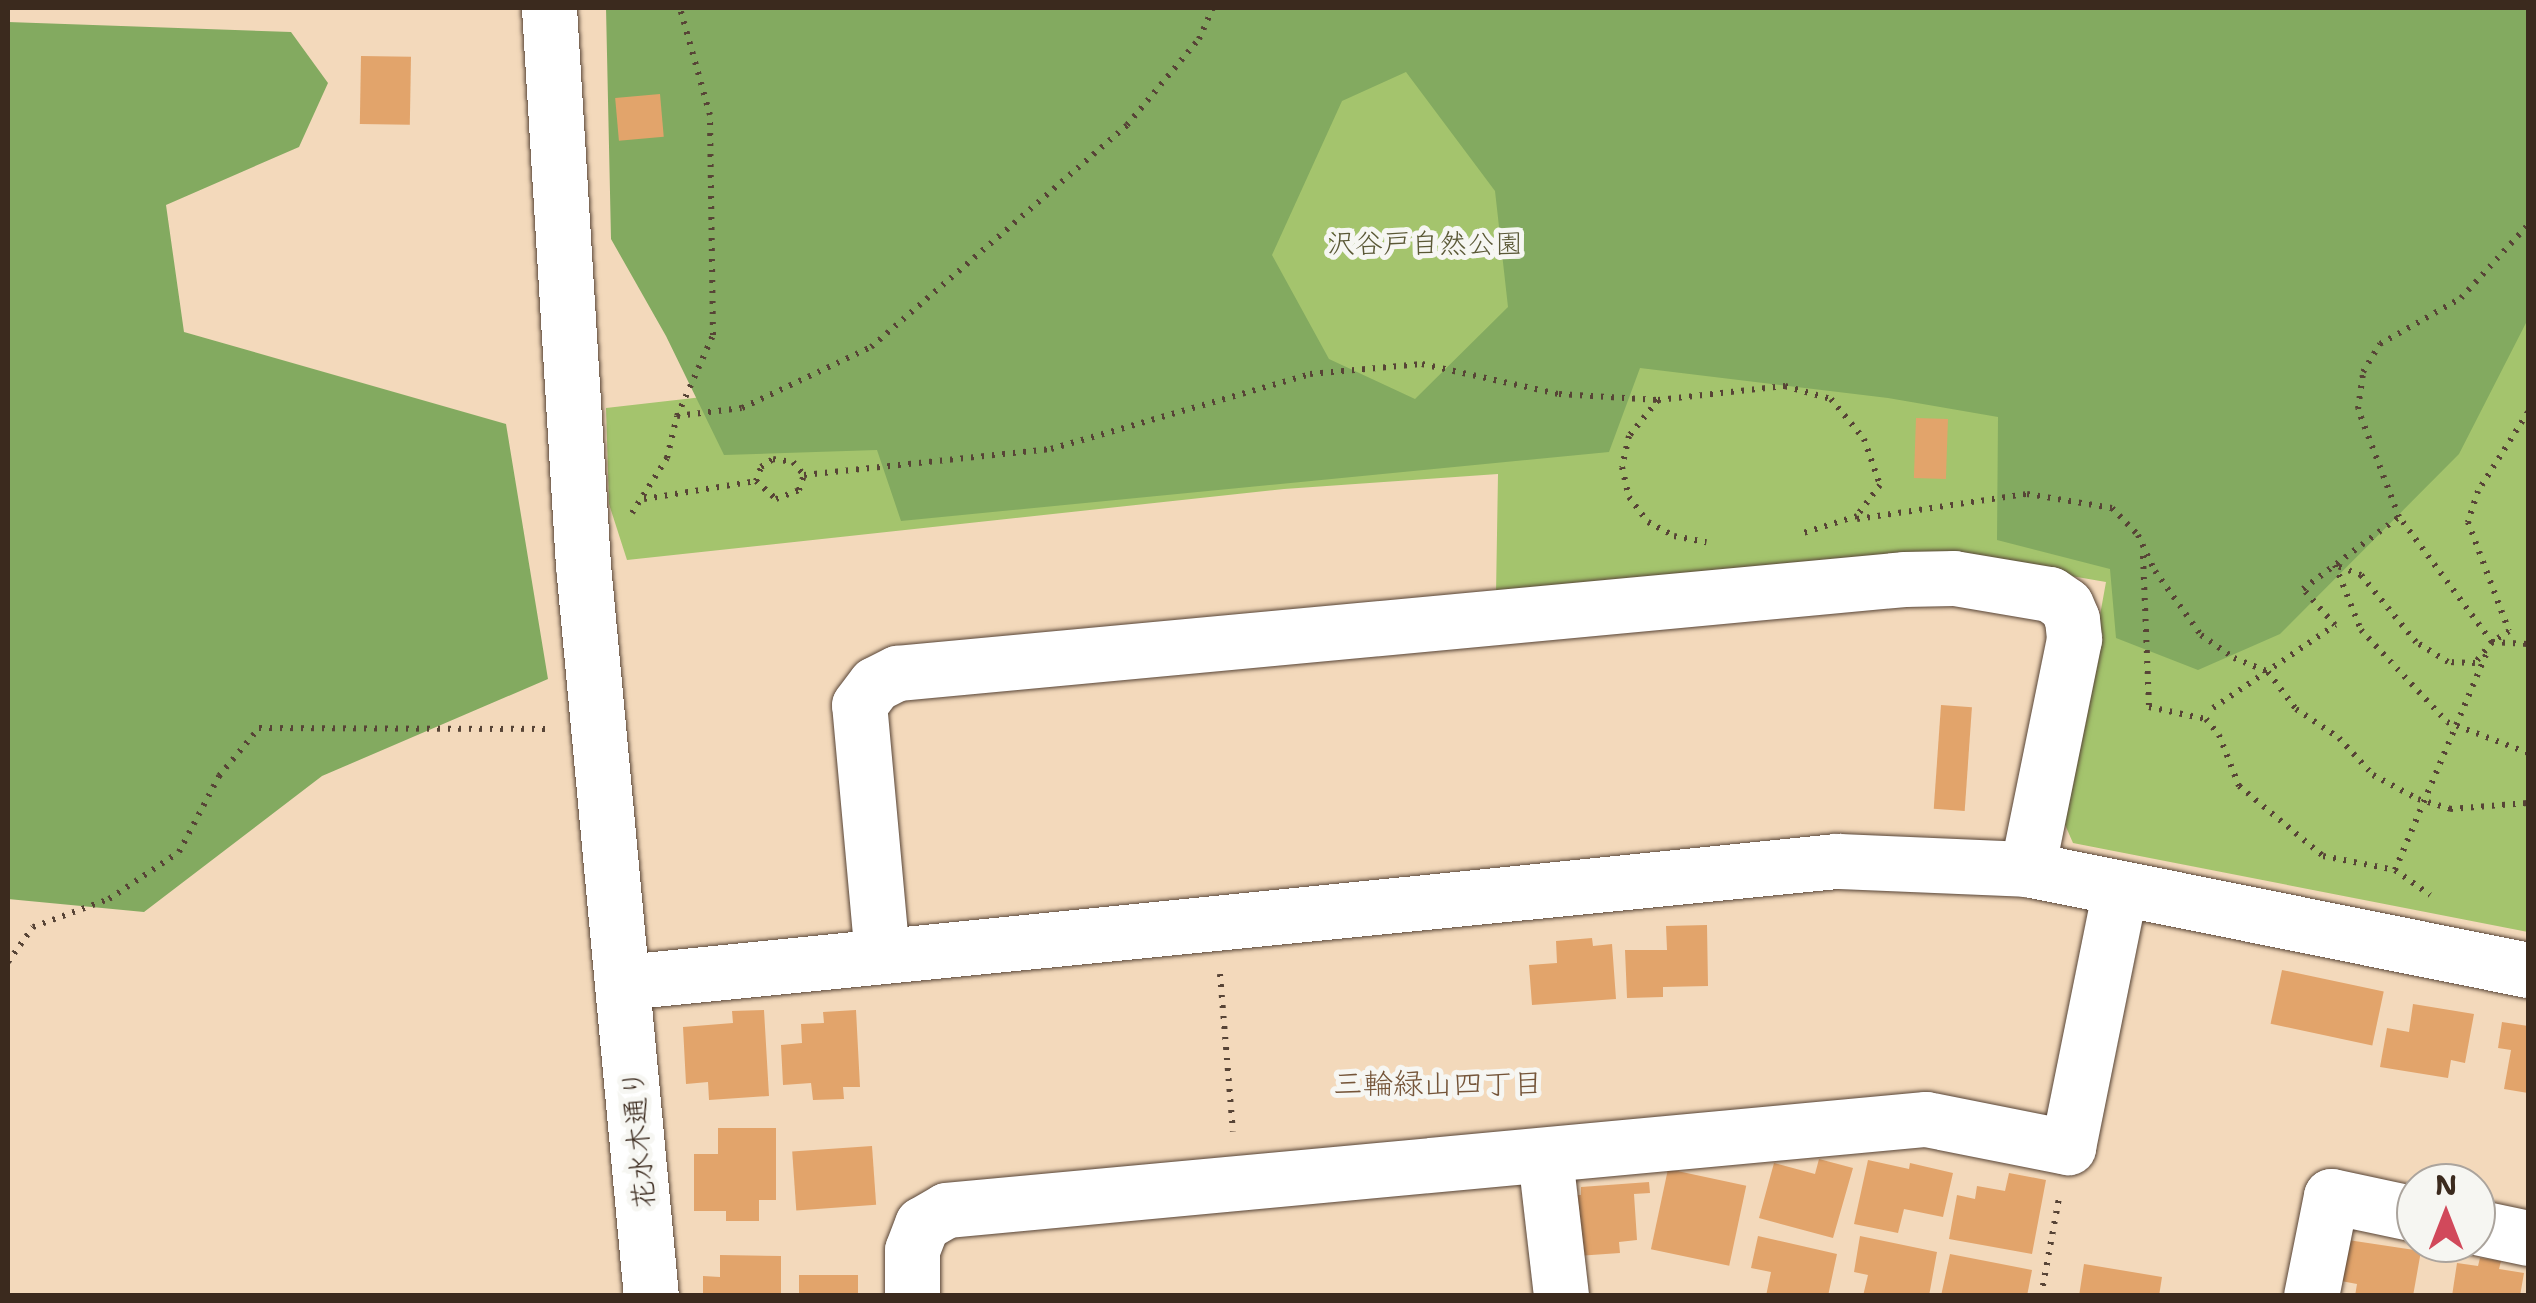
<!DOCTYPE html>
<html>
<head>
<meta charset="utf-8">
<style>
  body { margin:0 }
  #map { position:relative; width:2536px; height:1303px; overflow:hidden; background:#f3d9bb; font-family:"Shantell Sans","Klee One",sans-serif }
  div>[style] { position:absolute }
  .green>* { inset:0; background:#a4c46d }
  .forest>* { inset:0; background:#83aa60 }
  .building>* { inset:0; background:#e2a46b; transform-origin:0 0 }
  .path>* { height:6px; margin-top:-3px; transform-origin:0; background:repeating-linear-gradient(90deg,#574436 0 2.5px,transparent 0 10.5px) }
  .roads { filter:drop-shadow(0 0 2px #574436) drop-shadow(0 0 2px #574436) }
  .minor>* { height:55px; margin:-27.5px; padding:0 27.5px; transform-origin:27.5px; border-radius:27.5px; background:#fff }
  span { translate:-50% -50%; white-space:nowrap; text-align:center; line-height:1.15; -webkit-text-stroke:10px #f6f6f2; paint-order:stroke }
  .park-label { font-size:28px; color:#5a5836 }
  .street-label { font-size:28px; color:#3b2a1e }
  .neighbourhood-label { font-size:30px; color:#755539 }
  .frame { position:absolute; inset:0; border:10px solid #3b2a1e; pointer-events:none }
  .north { position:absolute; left:2396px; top:1163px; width:100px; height:100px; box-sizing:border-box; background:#f6f6f2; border:2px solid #aba49d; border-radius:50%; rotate:0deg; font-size:28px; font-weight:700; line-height:40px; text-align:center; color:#3b2a1e }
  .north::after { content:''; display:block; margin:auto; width:35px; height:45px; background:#d1495b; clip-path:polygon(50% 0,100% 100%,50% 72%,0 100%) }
</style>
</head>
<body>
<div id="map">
  <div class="green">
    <i style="clip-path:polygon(2528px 8px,2528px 932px,2073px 843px,2063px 820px,2106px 582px,1955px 556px,1496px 594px,1498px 474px,1284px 489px,627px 560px,609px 504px,606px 408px,903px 374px,1305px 31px)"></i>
  </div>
  <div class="forest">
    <i style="clip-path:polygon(evenodd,606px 8px,2528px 8px,2528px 319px,2459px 454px,2280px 634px,2198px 670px,2116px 638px,2110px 569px,1997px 540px,1998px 417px,1888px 398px,1640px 368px,1609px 452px,901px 521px,877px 450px,724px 455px,666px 336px,611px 239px,606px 8px,1406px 72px,1495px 191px,1508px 307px,1415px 399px,1329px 359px,1272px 255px,1342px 101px,1406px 72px)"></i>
    <i style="clip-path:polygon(8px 22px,291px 32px,328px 83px,299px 147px,166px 205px,184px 332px,506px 424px,548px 679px,322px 776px,144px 912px,8px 899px)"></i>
  </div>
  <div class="building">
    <i style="left:361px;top:56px;width:50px;height:68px;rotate:1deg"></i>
    <i style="left:660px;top:94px;width:43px;height:45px;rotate:85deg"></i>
    <i style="left:1916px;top:418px;width:32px;height:60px;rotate:2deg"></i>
    <i style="left:1941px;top:705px;width:31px;height:104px;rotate:4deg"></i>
    <i style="clip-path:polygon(1707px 925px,1708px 986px,1663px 987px,1663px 997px,1627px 998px,1625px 950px,1667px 950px,1666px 926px)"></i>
    <i style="clip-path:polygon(1592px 938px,1593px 946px,1612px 944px,1616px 999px,1532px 1005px,1529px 965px,1557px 963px,1556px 941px)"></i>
    <i style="left:2282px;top:970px;width:104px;height:55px;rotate:12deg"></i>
    <i style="clip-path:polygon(2413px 1004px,2474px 1014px,2465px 1063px,2451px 1060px,2448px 1078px,2380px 1067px,2387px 1028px,2409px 1032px)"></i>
    <i style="clip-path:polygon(764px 1010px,769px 1096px,709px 1100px,708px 1082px,686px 1084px,683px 1027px,733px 1023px,732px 1011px)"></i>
    <i style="clip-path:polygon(856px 1010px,860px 1087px,843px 1087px,844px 1099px,813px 1100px,811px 1083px,783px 1085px,781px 1045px,802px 1043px,801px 1024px,824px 1023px,823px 1012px)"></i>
    <i style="clip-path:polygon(2502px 1022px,2528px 1026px,2528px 1093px,2504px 1089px,2511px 1050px,2498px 1048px)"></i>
    <i style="clip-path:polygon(718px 1128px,776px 1128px,776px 1200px,759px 1200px,759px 1221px,726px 1221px,726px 1211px,694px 1211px,694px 1154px,718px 1154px)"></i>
    <i style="left:872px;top:1146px;width:59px;height:80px;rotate:86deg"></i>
    <i style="clip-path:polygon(1819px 1159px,1853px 1168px,1833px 1238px,1759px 1218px,1774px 1163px,1815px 1174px)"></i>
    <i style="clip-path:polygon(1868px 1160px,1909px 1169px,1910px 1163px,1953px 1173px,1943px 1217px,1904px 1209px,1898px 1233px,1854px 1224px)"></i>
    <i style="left:1668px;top:1169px;width:80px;height:82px;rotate:12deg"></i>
    <i style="clip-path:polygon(2009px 1173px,2046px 1180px,2032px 1254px,1949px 1239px,1957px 1195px,1975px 1199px,1977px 1186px,2005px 1191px)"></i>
    <i style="clip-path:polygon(1649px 1182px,1650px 1193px,1634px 1194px,1637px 1240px,1619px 1242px,1620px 1253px,1577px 1256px,1573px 1195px,1581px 1195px,1581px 1187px)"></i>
    <i style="clip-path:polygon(1758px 1236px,1837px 1254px,1828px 1296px,1766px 1296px,1771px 1272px,1751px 1268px)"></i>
    <i style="clip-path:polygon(1860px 1236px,1937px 1252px,1929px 1296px,1863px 1296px,1868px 1275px,1854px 1272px)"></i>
    <i style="clip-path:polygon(2348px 1240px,2421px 1251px,2413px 1296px,2355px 1296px,2357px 1284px,2341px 1281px)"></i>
    <i style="clip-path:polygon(1950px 1254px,2032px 1270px,2027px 1296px,1941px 1296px)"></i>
    <i style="clip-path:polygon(720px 1255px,781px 1256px,781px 1296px,703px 1296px,703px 1276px,720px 1277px)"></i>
    <i style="clip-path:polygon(2480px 1258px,2501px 1261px,2499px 1269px,2524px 1273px,2520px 1296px,2452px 1296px,2457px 1263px,2478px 1266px)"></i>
    <i style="clip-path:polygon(2084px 1264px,2162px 1277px,2159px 1296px,2079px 1296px)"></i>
    <i style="left:799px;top:1275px;width:59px;height:21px"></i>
  </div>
  <div class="path">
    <i style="left:1658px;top:400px;width:128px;rotate:-6.3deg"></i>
    <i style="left:1785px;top:386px;width:48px;rotate:15.8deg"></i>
    <i style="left:1831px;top:399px;width:52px;rotate:50.5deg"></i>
    <i style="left:1864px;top:439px;width:49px;rotate:70.8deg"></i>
    <i style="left:1880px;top:485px;width:39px;rotate:127deg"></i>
    <i style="left:1857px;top:516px;width:57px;rotate:162.5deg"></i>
    <i style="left:2528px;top:412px;width:93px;rotate:122.3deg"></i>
    <i style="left:2478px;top:491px;width:33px;rotate:108deg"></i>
    <i style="left:2468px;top:522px;width:116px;rotate:69.4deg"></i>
    <i style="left:2509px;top:631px;width:20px;rotate:147deg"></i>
    <i style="left:2492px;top:642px;width:36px;rotate:3deg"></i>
    <i style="left:677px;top:416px;width:89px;rotate:-66deg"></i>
    <i style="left:713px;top:335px;width:220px;rotate:-90.8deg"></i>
    <i style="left:710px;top:115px;width:111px;rotate:-105.7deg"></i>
    <i style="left:756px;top:481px;width:27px;rotate:42deg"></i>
    <i style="left:776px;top:499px;width:25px;rotate:-21deg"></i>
    <i style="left:799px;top:490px;width:16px;rotate:-72deg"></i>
    <i style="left:644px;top:499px;width:113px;rotate:-9.1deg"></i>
    <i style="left:756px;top:481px;width:15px;rotate:-70deg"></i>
    <i style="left:761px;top:467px;width:14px;rotate:-34deg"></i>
    <i style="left:773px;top:459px;width:20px;rotate:9deg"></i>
    <i style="left:793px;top:462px;width:17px;rotate:50deg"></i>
    <i style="left:804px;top:475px;width:248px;rotate:-6deg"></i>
    <i style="left:1051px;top:449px;width:270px;rotate:-16.1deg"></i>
    <i style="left:1310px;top:374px;width:112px;rotate:-5.1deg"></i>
    <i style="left:1422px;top:364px;width:140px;rotate:12.4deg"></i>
    <i style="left:1559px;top:394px;width:99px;rotate:3.5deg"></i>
    <i style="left:1658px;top:400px;width:46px;rotate:128.9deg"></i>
    <i style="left:1629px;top:436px;width:32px;rotate:103deg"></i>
    <i style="left:1622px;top:467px;width:31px;rotate:77deg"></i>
    <i style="left:1629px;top:497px;width:31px;rotate:53deg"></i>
    <i style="left:1648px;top:522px;width:30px;rotate:28deg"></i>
    <i style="left:1674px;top:536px;width:33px;rotate:11deg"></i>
    <i style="left:632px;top:513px;width:65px;rotate:-57.5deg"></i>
    <i style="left:667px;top:458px;width:43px;rotate:-76.6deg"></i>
    <i style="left:677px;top:416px;width:65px;rotate:-7deg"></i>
    <i style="left:742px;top:408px;width:143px;rotate:-25.3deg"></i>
    <i style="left:871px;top:347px;width:339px;rotate:-40.9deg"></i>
    <i style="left:1127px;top:125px;width:112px;rotate:-50.1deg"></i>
    <i style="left:1199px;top:39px;width:34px;rotate:-66deg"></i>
    <i style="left:1857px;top:519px;width:172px;rotate:-8.4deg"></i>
    <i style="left:2027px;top:494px;width:86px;rotate:9.4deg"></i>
    <i style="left:2112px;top:508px;width:37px;rotate:46deg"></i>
    <i style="left:2138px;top:535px;width:40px;rotate:65deg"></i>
    <i style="left:2155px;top:571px;width:79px;rotate:54.3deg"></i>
    <i style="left:2201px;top:635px;width:40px;rotate:34.9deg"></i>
    <i style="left:2234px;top:658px;width:37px;rotate:22deg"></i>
    <i style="left:2268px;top:672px;width:46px;rotate:52.9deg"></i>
    <i style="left:2296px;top:709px;width:52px;rotate:34deg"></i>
    <i style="left:2339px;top:738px;width:50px;rotate:47.4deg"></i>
    <i style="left:2373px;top:775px;width:51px;rotate:28.1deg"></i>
    <i style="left:2418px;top:799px;width:34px;rotate:17deg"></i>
    <i style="left:2450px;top:809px;width:78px;rotate:-4.4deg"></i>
    <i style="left:2143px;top:556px;width:151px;rotate:87.7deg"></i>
    <i style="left:2149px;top:707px;width:58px;rotate:11.9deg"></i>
    <i style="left:2206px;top:719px;width:21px;rotate:51deg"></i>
    <i style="left:2219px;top:735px;width:55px;rotate:68.6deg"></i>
    <i style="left:2239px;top:786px;width:109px;rotate:39.8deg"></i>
    <i style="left:2323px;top:856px;width:73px;rotate:11deg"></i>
    <i style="left:2395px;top:870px;width:43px;rotate:35.5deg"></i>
    <i style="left:2492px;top:642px;width:156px;rotate:-126.6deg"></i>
    <i style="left:2399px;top:517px;width:116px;rotate:-110.8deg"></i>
    <i style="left:2358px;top:409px;width:37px;rotate:-82deg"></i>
    <i style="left:2363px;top:372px;width:33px;rotate:-59deg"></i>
    <i style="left:2380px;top:344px;width:93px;rotate:-29.6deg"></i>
    <i style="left:2461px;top:298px;width:99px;rotate:-47.5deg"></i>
    <i style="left:2492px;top:642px;width:27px;rotate:129deg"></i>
    <i style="left:2475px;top:663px;width:27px;rotate:-178deg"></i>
    <i style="left:2448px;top:662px;width:38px;rotate:-148deg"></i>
    <i style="left:2416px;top:642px;width:87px;rotate:-129.4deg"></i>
    <i style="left:2361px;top:575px;width:28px;rotate:-159deg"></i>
    <i style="left:2335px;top:565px;width:70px;rotate:68.2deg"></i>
    <i style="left:2361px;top:630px;width:126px;rotate:46.9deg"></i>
    <i style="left:2447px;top:722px;width:87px;rotate:20.9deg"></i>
    <i style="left:2213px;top:708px;width:148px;rotate:-34.2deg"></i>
    <i style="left:2335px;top:625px;width:48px;rotate:-131.6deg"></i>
    <i style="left:2303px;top:589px;width:120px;rotate:-36.9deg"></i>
    <i style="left:2395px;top:870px;width:237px;rotate:-67.1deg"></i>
    <i style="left:8px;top:962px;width:43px;rotate:-54.5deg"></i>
    <i style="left:33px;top:927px;width:81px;rotate:-20.2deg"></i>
    <i style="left:109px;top:899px;width:84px;rotate:-33.9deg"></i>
    <i style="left:179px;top:852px;width:86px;rotate:-62.2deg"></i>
    <i style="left:219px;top:776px;width:62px;rotate:-50.2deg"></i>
    <i style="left:259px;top:728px;width:287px;rotate:0.2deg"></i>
    <i style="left:1220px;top:974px;width:158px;rotate:85.3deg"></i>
    <i style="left:2041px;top:1296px;width:100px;rotate:-79.6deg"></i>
  </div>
  <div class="roads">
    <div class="minor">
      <i style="left:549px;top:8px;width:558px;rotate:86.51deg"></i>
      <i style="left:583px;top:565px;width:734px;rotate:84.69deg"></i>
      <i style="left:882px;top:956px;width:252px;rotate:-95.2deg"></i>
      <i style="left:859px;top:705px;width:26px;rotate:-53deg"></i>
      <i style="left:875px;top:684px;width:25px;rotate:-27deg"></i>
      <i style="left:897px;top:673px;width:1011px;rotate:-5.33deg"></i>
      <i style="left:1904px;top:579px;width:50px;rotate:-1.1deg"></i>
      <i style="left:1954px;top:578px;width:97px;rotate:9.5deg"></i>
      <i style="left:2050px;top:594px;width:19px;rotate:35deg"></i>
      <i style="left:2066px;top:605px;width:15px;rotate:67deg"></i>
      <i style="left:2072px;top:619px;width:20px;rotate:84deg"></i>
      <i style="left:2074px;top:639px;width:235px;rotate:101.5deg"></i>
      <i style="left:624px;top:982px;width:1219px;rotate:-5.7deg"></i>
      <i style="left:1837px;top:861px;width:190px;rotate:2.4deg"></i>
      <i style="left:2027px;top:869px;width:511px;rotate:11.4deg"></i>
      <i style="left:1545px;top:1157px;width:140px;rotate:83.4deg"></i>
      <i style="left:2476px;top:1227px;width:53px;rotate:11.9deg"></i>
      <i style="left:912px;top:1296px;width:46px;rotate:-90deg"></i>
      <i style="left:912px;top:1250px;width:28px;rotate:-69deg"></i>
      <i style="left:922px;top:1224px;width:28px;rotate:-30deg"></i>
      <i style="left:946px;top:1210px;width:984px;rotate:-5.31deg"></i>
      <i style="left:1926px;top:1119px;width:145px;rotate:11.2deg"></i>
      <i style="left:2068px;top:1147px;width:263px;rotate:-78.6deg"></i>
      <i style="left:2311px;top:1296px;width:102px;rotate:-78.7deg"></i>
      <i style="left:2331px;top:1196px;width:87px;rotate:12deg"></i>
    </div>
  </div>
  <div class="park-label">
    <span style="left:1425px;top:243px">沢谷戸自然公園</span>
  </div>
  <div class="street-label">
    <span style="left:638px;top:1139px;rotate:-95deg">花水木通り</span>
  </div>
  <div class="neighbourhood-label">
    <span style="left:1438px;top:1084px">三輪緑山四丁目</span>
  </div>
  <div class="frame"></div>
  <div class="north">N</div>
</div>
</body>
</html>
